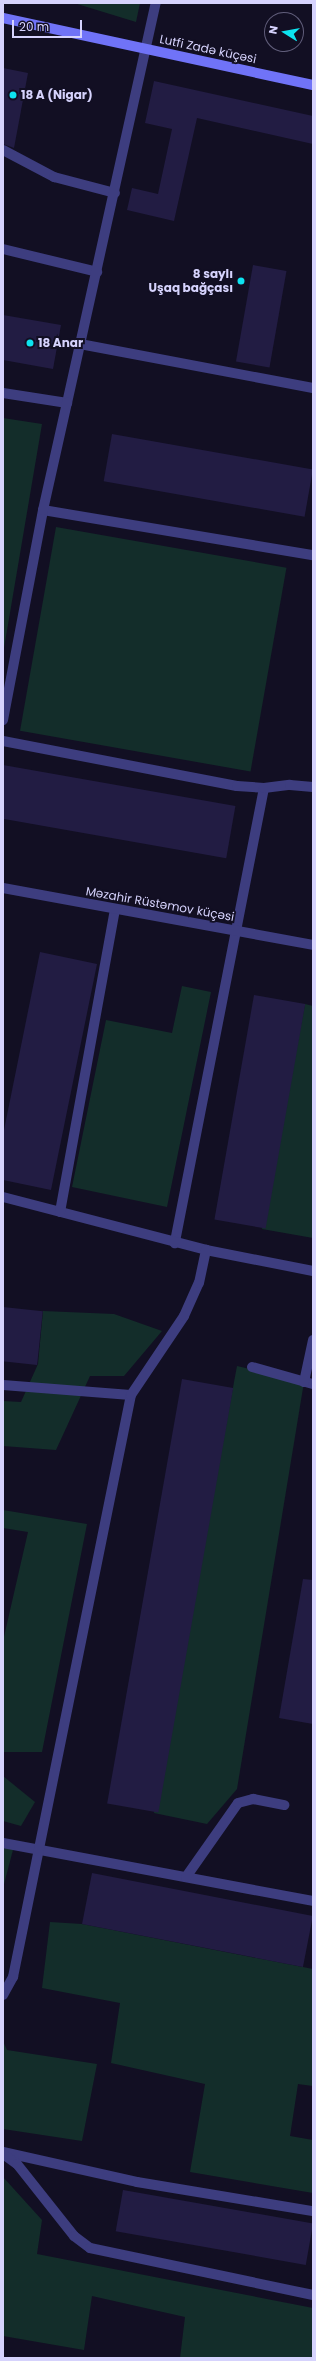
<!DOCTYPE html>
<html>
<head>
<meta charset="utf-8">
<style>
  body { margin:0 }
  #map { position:relative; width:316px; height:2361px; overflow:hidden; background:#120f23; font-family:Poppins,sans-serif }
  div>[style] { position:absolute }
  .green>* { inset:0; background:#132d2a; transform-origin:0 0 }
  .building>* { inset:0; background:#221c43; transform-origin:0 0 }
  .service>* { height:10px; margin:-5px; padding:0 5px; transform-origin:5px; border-radius:5px; background:#3d3d7f }
  .minor>* { height:10px; margin:-5px; padding:0 5px; transform-origin:5px; border-radius:5px; background:#3d3d7f }
  .secondary>* { height:10px; margin:-5px; padding:0 5px; transform-origin:5px; border-radius:5px; background:#7073f7 }
  .dots>* { width:11px; height:11px; translate:-50% -50%; box-sizing:border-box; border:2px solid #120f23; border-radius:50% }
  span { translate:-50% -50%; white-space:nowrap; text-align:center; line-height:1.15; -webkit-text-stroke:4px #120f23; paint-order:stroke }
  .street-label { font-size:12px; color:#d6d3fd }
  .poi-label { font-size:12px; color:#d6d3fd; font-weight:700 }
  .left { translate:0 -50%; text-align:left }
  .right { translate:-100% -50%; text-align:right }
  .frame { position:absolute; inset:0; border:4px solid #d6d3fd; pointer-events:none }
  .north { position:absolute; left:264px; top:12px; width:40px; height:40px; box-sizing:border-box; background:#120f23; border:1px solid #605d7a; border-radius:50%; rotate:281deg; font-size:11px; font-weight:700; line-height:16px; text-align:center; color:#d6d3fd }
  .north::after { content:''; display:block; margin:auto; width:14px; height:18px; background:#0de3f0; clip-path:polygon(50% 0,100% 100%,50% 72%,0 100%) }
  .scale { position:absolute; left:12px; top:20px; width:70px; height:18px; box-sizing:border-box; border:2px solid #d6d3fd; border-top:0; padding-left:5px; font-size:12px; line-height:14px; white-space:nowrap; color:#d6d3fd; -webkit-text-stroke:3px #120f23; paint-order:stroke }
</style>
</head>
<body>
<div id="map">
  <div class="green">
    <i style="clip-path:polygon(74px 3px,140px 3px,136px 22px)"></i>
    <i style="clip-path:polygon(3px 418px,42px 424px,3px 654px)"></i>
    <i style="left:56px;top:527px;width:234px;height:207px;rotate:10deg"></i>
    <i style="clip-path:polygon(182px 986px,211px 992px,167px 1207px,72px 1187px,106px 1020px,172px 1033px)"></i>
    <i style="clip-path:polygon(305px 1004px,313px 1006px,313px 1238px,262px 1229px)"></i>
    <i style="clip-path:polygon(43px 1311px,114px 1314px,162px 1331px,124px 1376px,90px 1376px,56px 1450px,3px 1446px,3px 1401px,21px 1402px,38px 1364px)"></i>
    <i style="clip-path:polygon(237px 1366px,304px 1382px,237px 1789px,207px 1824px,154px 1813px)"></i>
    <i style="clip-path:polygon(3px 1510px,87px 1524px,42px 1752px,4px 1752px,3px 1755px,3px 1641px,28px 1532px,3px 1528px)"></i>
    <i style="clip-path:polygon(3px 1776px,35px 1802px,21px 1826px,3px 1821px)"></i>
    <i style="clip-path:polygon(3px 1844px,14px 1846px,3px 1888px)"></i>
    <i style="clip-path:polygon(50px 1922px,82px 1924px,313px 1969px,313px 2086px,298px 2084px,290px 2136px,313px 2140px,313px 2193px,190px 2172px,205px 2084px,111px 2063px,120px 2003px,42px 1988px)"></i>
    <i style="clip-path:polygon(3px 2041px,7px 2050px,97px 2064px,82px 2141px,3px 2129px)"></i>
    <i style="clip-path:polygon(3px 2177px,42px 2220px,37px 2254px,313px 2308px,313px 2358px,180px 2358px,185px 2317px,92px 2296px,84px 2350px,3px 2336px)"></i>
  </div>
  <div class="building">
    <i style="clip-path:polygon(3px 68px,28px 73px,14px 148px,3px 144px)"></i>
    <i style="clip-path:polygon(154px 81px,313px 116px,313px 144px,197px 118px,174px 221px,127px 210px,132px 188px,158px 194px,172px 129px,145px 123px)"></i>
    <i style="left:253px;top:265px;width:34px;height:98px;rotate:10deg"></i>
    <i style="clip-path:polygon(3px 315px,61px 325px,53px 369px,3px 360px)"></i>
    <i style="left:112px;top:434px;width:204px;height:48px;rotate:10deg"></i>
    <i style="left:3px;top:765px;width:236px;height:53px;rotate:10deg"></i>
    <i style="clip-path:polygon(40px 952px,97px 964px,51px 1190px,3px 1180px,3px 1135px)"></i>
    <i style="left:254px;top:995px;width:52px;height:228px;rotate:10deg"></i>
    <i style="left:3px;top:1307px;width:40px;height:54px;rotate:6deg"></i>
    <i style="left:182px;top:1379px;width:52px;height:431px;rotate:10deg"></i>
    <i style="clip-path:polygon(303px 1579px,313px 1580px,313px 1724px,279px 1718px)"></i>
    <i style="left:92px;top:1873px;width:225px;height:52px;rotate:11deg"></i>
    <i style="left:123px;top:2190px;width:193px;height:42px;rotate:10deg"></i>
  </div>
  <div class="service">
    <i style="left:3px;top:150px;width:58px;rotate:27.9deg"></i>
    <i style="left:54px;top:177px;width:63px;rotate:14.7deg"></i>
    <i style="left:3px;top:249px;width:97px;rotate:13.7deg"></i>
    <i style="left:80px;top:344px;width:237px;rotate:10.7deg"></i>
    <i style="left:3px;top:393px;width:65px;rotate:8.9deg"></i>
    <i style="left:67px;top:403px;width:410px;rotate:-77.5deg"></i>
    <i style="left:43px;top:510px;width:274px;rotate:9.5deg"></i>
    <i style="left:3px;top:720px;width:214px;rotate:-79.2deg"></i>
    <i style="left:43px;top:510px;width:110px;rotate:-77.4deg"></i>
    <i style="left:3px;top:741px;width:238px;rotate:10.9deg"></i>
    <i style="left:237px;top:786px;width:27px;rotate:4deg"></i>
    <i style="left:264px;top:788px;width:464px;rotate:101.1deg"></i>
    <i style="left:264px;top:788px;width:26px;rotate:-7deg"></i>
    <i style="left:290px;top:785px;width:23px;rotate:5deg"></i>
    <i style="left:3px;top:1197px;width:210px;rotate:14.6deg"></i>
    <i style="left:206px;top:1250px;width:109px;rotate:11.1deg"></i>
    <i style="left:60px;top:1212px;width:308px;rotate:-79.7deg"></i>
    <i style="left:252px;top:1367px;width:63px;rotate:15.6deg"></i>
    <i style="left:304px;top:1382px;width:43px;rotate:-77.9deg"></i>
    <i style="left:3px;top:1385px;width:128px;rotate:4.5deg"></i>
    <i style="left:3px;top:1843px;width:315px;rotate:10.6deg"></i>
    <i style="left:186px;top:1877px;width:90px;rotate:-54.9deg"></i>
    <i style="left:238px;top:1803px;width:16px;rotate:-15deg"></i>
    <i style="left:253px;top:1799px;width:32px;rotate:11deg"></i>
    <i style="left:3px;top:1995px;width:21px;rotate:-61deg"></i>
    <i style="left:13px;top:1977px;width:594px;rotate:-78.54deg"></i>
    <i style="left:131px;top:1395px;width:95px;rotate:-56.1deg"></i>
    <i style="left:184px;top:1316px;width:36px;rotate:-66deg"></i>
    <i style="left:199px;top:1283px;width:34px;rotate:-78deg"></i>
    <i style="left:3px;top:2152px;width:137px;rotate:12.6deg"></i>
    <i style="left:137px;top:2182px;width:178px;rotate:9.4deg"></i>
    <i style="left:3px;top:2154px;width:17px;rotate:36deg"></i>
    <i style="left:17px;top:2164px;width:92px;rotate:51.6deg"></i>
    <i style="left:74px;top:2236px;width:20px;rotate:37deg"></i>
    <i style="left:90px;top:2248px;width:228px;rotate:11.9deg"></i>
  </div>
  <div class="minor">
    <i style="left:3px;top:888px;width:315px;rotate:10.4deg"></i>
  </div>
  <div class="secondary">
    <i style="left:3px;top:18px;width:317px;rotate:12.2deg"></i>
  </div>
  <div class="dots">
    <i style="left:13px;top:95px;background:#0de3f0"></i>
    <i style="left:241px;top:281px;background:#0de3f0"></i>
    <i style="left:30px;top:343px;background:#0de3f0"></i>
  </div>
  <div class="street-label">
    <span style="left:208px;top:49px;rotate:12deg">Lutfi Zadə küçəsi</span>
    <span style="left:160px;top:904px;rotate:10deg">Məzahir Rüstəmov küçəsi</span>
  </div>
  <div class="poi-label">
    <span class="left" style="left:21px;top:95px">18 A (Nigar)</span>
    <span class="right" style="left:233px;top:281px">8 saylı<br>Uşaq bağçası</span>
    <span class="left" style="left:38px;top:343px">18 Anar</span>
  </div>
  <div class="frame"></div>
  <div class="north">N</div>
  <div class="scale">20 m</div>
</div>
</body>
</html>
